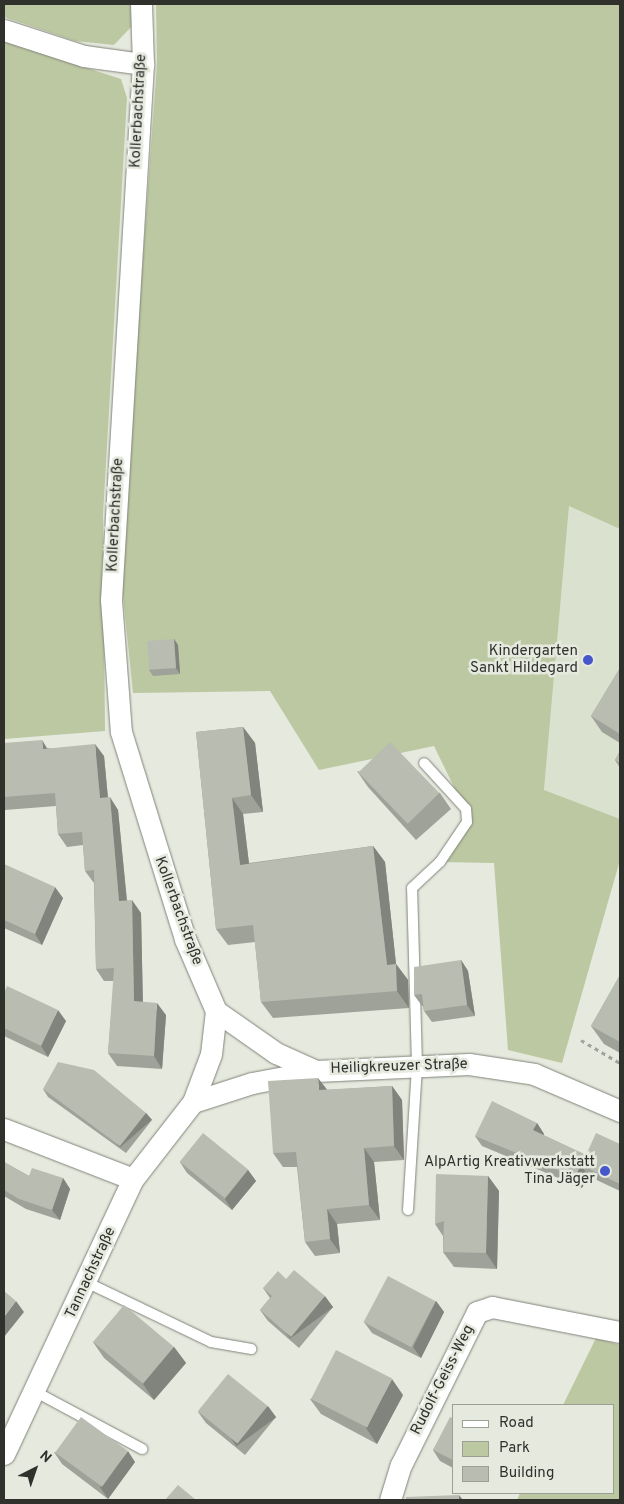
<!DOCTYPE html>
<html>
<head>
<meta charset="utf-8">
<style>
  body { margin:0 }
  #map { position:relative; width:624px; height:1504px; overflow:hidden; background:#e5e9de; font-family:Overpass,sans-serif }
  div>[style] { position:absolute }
  .built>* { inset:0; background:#dae1ce }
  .green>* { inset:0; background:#bcc8a2 }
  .path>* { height:3px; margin-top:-1.5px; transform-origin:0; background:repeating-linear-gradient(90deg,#a1a49c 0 4px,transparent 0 8px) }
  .roads { filter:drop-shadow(0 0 1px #808379) drop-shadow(0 0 1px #808379) }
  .lane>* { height:10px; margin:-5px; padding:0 5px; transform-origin:5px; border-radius:5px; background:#fff }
  .street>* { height:21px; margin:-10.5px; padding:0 10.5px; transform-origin:10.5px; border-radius:10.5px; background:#fff }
  .wall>* { inset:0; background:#9ea298 }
  .shaded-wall>* { inset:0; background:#81847c; transform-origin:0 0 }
  .building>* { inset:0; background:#b8bcb1; transform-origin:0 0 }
  .dots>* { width:14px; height:14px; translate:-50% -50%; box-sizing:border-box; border:2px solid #e5e9de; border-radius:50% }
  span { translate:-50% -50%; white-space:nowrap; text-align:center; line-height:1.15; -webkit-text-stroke:5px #e5e9de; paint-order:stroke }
  .street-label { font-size:15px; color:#30312d }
  .poi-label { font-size:15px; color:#30312d }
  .right { translate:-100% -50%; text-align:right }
  .frame { position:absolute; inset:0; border:5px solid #30312d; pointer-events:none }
  .legend { position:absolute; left:452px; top:1404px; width:162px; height:90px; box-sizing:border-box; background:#e5e9de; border:1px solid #9d9f97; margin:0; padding:6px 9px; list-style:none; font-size:15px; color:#30312d }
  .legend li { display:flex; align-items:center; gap:10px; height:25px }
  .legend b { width:25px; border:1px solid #9d9f97 }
  .north { position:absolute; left:10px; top:1444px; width:50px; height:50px; -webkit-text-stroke:4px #e5e9de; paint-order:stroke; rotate:41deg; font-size:14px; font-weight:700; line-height:20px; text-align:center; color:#30312d }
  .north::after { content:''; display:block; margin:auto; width:18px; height:22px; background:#30312d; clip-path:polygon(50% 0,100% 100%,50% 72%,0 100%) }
</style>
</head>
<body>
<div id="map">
  <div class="built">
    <i style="clip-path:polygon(569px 506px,620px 529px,620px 819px,544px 791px)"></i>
  </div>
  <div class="green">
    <i style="clip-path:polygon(4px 4px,131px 4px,132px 26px,114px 45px,75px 41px,4px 17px)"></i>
    <i style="clip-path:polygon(156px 4px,620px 4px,620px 529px,569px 506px,544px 790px,620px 819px,620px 860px,562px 1063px,508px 1050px,494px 863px,440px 862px,472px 824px,434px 746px,319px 770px,270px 691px,133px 693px,123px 596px,124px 517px,157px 64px)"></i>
    <i style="clip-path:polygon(4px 41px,121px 79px,127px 98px,103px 515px,105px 731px,4px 739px)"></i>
    <i style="clip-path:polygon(596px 1338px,620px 1345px,620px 1500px,517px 1500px,520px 1493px,613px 1493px,613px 1405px,563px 1405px)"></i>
  </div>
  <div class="path">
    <i style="left:581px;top:1040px;width:45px;rotate:30.5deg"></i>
  </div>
  <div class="roads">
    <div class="lane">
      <i style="left:408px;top:1210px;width:145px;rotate:-86.4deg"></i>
      <i style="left:417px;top:1065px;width:177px;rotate:-91.6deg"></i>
      <i style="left:412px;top:888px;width:38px;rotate:-43deg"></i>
      <i style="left:440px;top:862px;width:48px;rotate:-56deg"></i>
      <i style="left:467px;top:822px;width:13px;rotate:-94deg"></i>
      <i style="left:466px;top:809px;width:62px;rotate:-132.4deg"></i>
      <i style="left:88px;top:1283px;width:136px;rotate:25.6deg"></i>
      <i style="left:211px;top:1342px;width:41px;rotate:9.9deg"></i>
      <i style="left:34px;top:1391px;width:123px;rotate:28.2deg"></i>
    </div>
    <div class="street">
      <i style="left:141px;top:4px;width:60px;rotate:88.1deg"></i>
      <i style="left:143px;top:64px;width:537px;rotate:93.42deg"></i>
      <i style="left:111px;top:600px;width:132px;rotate:85.7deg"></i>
      <i style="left:121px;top:732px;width:217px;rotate:72.8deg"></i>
      <i style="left:185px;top:939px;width:78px;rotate:66.7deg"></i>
      <i style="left:216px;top:1011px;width:73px;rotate:35deg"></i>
      <i style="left:276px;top:1053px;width:44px;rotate:24.2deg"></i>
      <i style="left:4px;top:30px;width:84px;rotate:18deg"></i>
      <i style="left:84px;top:56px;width:60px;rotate:7.7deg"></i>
      <i style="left:193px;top:1102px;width:62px;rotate:-17.9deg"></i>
      <i style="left:252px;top:1083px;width:65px;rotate:-10.6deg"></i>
      <i style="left:316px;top:1071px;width:153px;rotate:-2.6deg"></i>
      <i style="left:469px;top:1064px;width:66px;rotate:8.7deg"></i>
      <i style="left:534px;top:1074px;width:94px;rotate:23.3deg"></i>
      <i style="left:4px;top:1129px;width:138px;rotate:21.2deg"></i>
      <i style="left:4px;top:1454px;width:304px;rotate:-64.9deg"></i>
      <i style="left:133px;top:1179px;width:98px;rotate:-52.1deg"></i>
      <i style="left:193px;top:1102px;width:51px;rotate:-69.4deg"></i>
      <i style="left:211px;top:1054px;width:43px;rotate:-83.4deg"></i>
      <i style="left:390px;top:1500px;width:37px;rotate:-73deg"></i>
      <i style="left:401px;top:1465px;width:171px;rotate:-63.6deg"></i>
      <i style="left:477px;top:1312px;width:16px;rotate:-18deg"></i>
      <i style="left:492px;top:1307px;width:130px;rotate:11.1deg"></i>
    </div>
  </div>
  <div class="wall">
    <i style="clip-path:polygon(174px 639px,178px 645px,180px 674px,153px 676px,149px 670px)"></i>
    <i style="clip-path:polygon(620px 668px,620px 743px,602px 732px,591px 716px)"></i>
    <i style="clip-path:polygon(243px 727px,255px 743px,263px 812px,243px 814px,249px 863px,373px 846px,385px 862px,396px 964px,408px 980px,409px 1008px,273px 1018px,261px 1002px,255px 942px,228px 945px,216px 929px,196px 732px)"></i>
    <i style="clip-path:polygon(4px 743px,47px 748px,104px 756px,108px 797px,118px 810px,127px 900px,141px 913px,143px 1002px,166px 1015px,162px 1069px,117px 1066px,108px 1053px,114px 981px,104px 981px,96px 969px,94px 883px,85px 871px,83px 845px,67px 847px,58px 834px,56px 806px,5px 810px,4px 809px)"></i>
    <i style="clip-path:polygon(620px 751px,620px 768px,615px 760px)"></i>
    <i style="clip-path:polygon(357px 771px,440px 793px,451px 809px,416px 840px,368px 787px)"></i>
    <i style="clip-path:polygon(4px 865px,63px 898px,42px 945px,4px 928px)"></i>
    <i style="clip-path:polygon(461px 960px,468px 971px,475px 1016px,432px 1022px,424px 1011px,423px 1006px,422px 1006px,414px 995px)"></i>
    <i style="clip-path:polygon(620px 975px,620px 1053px,604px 1044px,591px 1026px)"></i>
    <i style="clip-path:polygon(4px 993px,66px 1021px,48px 1057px,4px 1036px)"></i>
    <i style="clip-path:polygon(392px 1086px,402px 1100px,404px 1160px,374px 1162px,380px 1220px,337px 1224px,340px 1253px,315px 1256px,305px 1242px,297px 1167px,283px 1167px,273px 1153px,327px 1090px)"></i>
    <i style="clip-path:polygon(43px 1089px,146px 1113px,152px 1120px,126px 1153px,48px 1097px)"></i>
    <i style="clip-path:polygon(537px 1123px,544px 1134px,543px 1135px,586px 1155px,620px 1144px,620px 1191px,588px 1176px,582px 1188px,482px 1146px,475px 1136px)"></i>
    <i style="clip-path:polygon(4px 1162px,29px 1176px,63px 1178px,70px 1189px,60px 1220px,26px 1209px,4px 1196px)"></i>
    <i style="clip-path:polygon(180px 1162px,248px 1170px,256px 1181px,232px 1210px,187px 1173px)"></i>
    <i style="clip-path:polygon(488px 1176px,499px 1191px,497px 1269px,454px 1267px,443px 1252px,443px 1236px,435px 1224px)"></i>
    <i style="clip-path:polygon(286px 1279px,333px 1307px,299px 1348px,268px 1321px,260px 1310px,270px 1298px,263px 1288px)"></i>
    <i style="clip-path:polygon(436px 1301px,444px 1312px,421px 1358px,372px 1333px,364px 1322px)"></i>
    <i style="clip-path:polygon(93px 1342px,174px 1347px,186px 1363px,154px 1400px,104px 1358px)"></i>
    <i style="clip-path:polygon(403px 1395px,377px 1444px,321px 1414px,310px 1399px)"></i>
    <i style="clip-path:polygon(198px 1412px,276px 1417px,245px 1455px,206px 1423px)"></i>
    <i style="clip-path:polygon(453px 1418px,453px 1468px,440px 1461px,433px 1450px)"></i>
    <i style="clip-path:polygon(54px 1452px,135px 1462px,108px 1499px,62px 1464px)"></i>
  </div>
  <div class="shaded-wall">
    <i style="clip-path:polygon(174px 639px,178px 645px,180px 674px,176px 668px)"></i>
    <i style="clip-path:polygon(243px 727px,255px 743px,263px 812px,251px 795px)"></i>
    <i style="clip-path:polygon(42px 740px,50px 753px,43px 749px)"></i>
    <i style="clip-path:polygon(95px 744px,104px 756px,109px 810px,100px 798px)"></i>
    <i style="clip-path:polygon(110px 797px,118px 810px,128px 913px,119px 901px)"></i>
    <i style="clip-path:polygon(232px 798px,243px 814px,251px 881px,240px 865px)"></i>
    <i style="clip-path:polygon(373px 846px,385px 862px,396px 964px,408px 980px,409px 1008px,397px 991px,387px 965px)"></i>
    <i style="clip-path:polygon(55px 887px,63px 898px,42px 945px,35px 934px)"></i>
    <i style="clip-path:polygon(132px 900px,141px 913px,143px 1013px,134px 1001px)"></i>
    <i style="clip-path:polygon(461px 960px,468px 971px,475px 1016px,467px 1005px)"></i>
    <i style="clip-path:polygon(157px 1003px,166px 1015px,162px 1069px,154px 1056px)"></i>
    <i style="clip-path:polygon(58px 1010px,66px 1021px,48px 1057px,41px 1046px)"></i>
    <i style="clip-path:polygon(318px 1078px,329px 1092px,319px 1090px)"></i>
    <i style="clip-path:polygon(392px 1086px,402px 1100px,404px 1160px,394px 1146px)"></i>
    <i style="left:146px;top:1113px;width:9px;height:42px;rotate:49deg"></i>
    <i style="clip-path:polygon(537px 1123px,544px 1134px,540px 1141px,533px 1130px)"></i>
    <i style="clip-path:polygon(364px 1148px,374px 1162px,380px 1220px,369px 1205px)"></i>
    <i style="clip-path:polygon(581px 1165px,588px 1176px,582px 1188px,575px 1177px)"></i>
    <i style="clip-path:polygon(248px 1170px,256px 1181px,232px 1210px,225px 1199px)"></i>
    <i style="clip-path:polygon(488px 1176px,499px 1191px,497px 1269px,486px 1253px)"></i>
    <i style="clip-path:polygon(63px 1178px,70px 1189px,60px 1220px,52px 1210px)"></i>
    <i style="clip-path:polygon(327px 1209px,337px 1224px,340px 1253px,330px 1239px)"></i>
    <i style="left:325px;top:1296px;width:14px;height:53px;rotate:54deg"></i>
    <i style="clip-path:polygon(16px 1301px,24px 1312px,4px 1337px,4px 1317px)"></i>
    <i style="clip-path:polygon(436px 1301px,444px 1312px,421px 1358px,413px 1347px)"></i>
    <i style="clip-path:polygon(174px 1347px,186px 1363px,154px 1400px,143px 1384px)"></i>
    <i style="clip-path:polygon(392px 1379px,403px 1395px,377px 1444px,366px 1428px)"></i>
    <i style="left:268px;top:1406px;width:14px;height:49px;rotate:54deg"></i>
    <i style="clip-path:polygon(128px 1451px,135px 1462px,108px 1499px,100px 1487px)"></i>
    <i style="clip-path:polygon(459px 1495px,463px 1500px,459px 1500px)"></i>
  </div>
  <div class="building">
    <i style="left:174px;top:639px;width:29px;height:27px;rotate:86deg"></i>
    <i style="clip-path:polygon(620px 668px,620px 734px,591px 716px)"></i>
    <i style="clip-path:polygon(243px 727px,251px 795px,232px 798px,240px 865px,373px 846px,387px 965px,396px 964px,397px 991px,261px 1002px,253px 925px,216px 929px,196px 732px)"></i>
    <i style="clip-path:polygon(42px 740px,43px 749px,95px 744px,100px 798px,110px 797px,119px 901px,132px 900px,134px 1001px,157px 1003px,154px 1056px,108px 1053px,114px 968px,96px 969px,94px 870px,85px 871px,82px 832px,58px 834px,55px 793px,4px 797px,4px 743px)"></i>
    <i style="left:390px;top:742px;width:71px;height:44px;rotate:46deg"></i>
    <i style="clip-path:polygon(620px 751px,620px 763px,615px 760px)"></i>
    <i style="clip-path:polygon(4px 864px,55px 887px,35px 934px,4px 920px)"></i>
    <i style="clip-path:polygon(461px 960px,467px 1005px,424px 1011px,422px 994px,414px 995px,414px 967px)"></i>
    <i style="clip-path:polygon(620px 975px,620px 1042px,591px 1026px)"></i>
    <i style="clip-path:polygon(7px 986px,58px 1010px,41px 1046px,4px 1028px,4px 993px)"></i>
    <i style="clip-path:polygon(58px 1062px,94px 1070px,146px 1113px,120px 1146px,43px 1089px)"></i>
    <i style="clip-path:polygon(318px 1078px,319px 1090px,392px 1086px,394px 1146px,364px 1148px,369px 1205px,327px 1209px,330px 1239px,305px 1242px,296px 1152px,273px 1153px,268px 1081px)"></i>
    <i style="clip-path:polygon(492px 1101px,537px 1123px,533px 1130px,586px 1155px,596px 1133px,620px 1144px,620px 1184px,581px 1165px,582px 1162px,575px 1177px,475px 1136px)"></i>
    <i style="left:203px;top:1133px;width:58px;height:37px;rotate:39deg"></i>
    <i style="clip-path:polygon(4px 1162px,29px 1176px,32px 1168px,63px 1178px,52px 1210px,19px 1199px,4px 1190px)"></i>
    <i style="clip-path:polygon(436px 1174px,488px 1176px,486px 1253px,443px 1252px,444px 1221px,435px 1224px)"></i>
    <i style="clip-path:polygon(294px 1270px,325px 1296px,291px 1337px,260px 1310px,272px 1296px,263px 1288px,278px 1271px,286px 1279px)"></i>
    <i style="left:388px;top:1276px;width:54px;height:52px;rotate:28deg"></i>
    <i style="clip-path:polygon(4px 1291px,16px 1301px,4px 1317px)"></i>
    <i style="left:124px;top:1305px;width:65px;height:48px;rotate:40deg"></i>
    <i style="left:336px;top:1350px;width:63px;height:55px;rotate:27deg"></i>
    <i style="left:228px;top:1374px;width:51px;height:48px;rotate:39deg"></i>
    <i style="left:81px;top:1417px;width:58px;height:44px;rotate:36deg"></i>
    <i style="clip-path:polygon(450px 1417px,453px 1418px,453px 1460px,433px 1450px)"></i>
    <i style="clip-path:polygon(178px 1485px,196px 1500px,165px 1500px)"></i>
    <i style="clip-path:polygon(459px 1495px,459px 1500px,406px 1500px,406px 1497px)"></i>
  </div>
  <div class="dots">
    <i style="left:588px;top:660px;background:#4657cb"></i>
    <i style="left:605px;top:1171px;background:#4657cb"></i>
  </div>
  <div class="street-label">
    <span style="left:139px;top:111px;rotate:-87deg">Kollerbachstraße</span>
    <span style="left:116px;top:515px;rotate:-87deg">Kollerbachstraße</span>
    <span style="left:178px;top:911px;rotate:70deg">Kollerbachstraße</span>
    <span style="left:399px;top:1067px;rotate:-2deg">Heiligkreuzer Straße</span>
    <span style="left:91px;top:1273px;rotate:-65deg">Tannachstraße</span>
    <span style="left:443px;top:1380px;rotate:-63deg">Rudolf-Geiss-Weg</span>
  </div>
  <div class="poi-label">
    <span class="right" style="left:578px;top:660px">Kindergarten<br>Sankt Hildegard</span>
    <span class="right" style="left:595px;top:1171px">AlpArtig Kreativwerkstatt<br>Tina Jäger</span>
  </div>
  <div class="frame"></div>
  <ul class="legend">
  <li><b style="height:6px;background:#fff"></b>Road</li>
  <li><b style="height:14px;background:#bcc8a2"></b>Park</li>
  <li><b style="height:14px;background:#b8bcb1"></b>Building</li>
  </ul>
  <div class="north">N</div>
</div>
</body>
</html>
